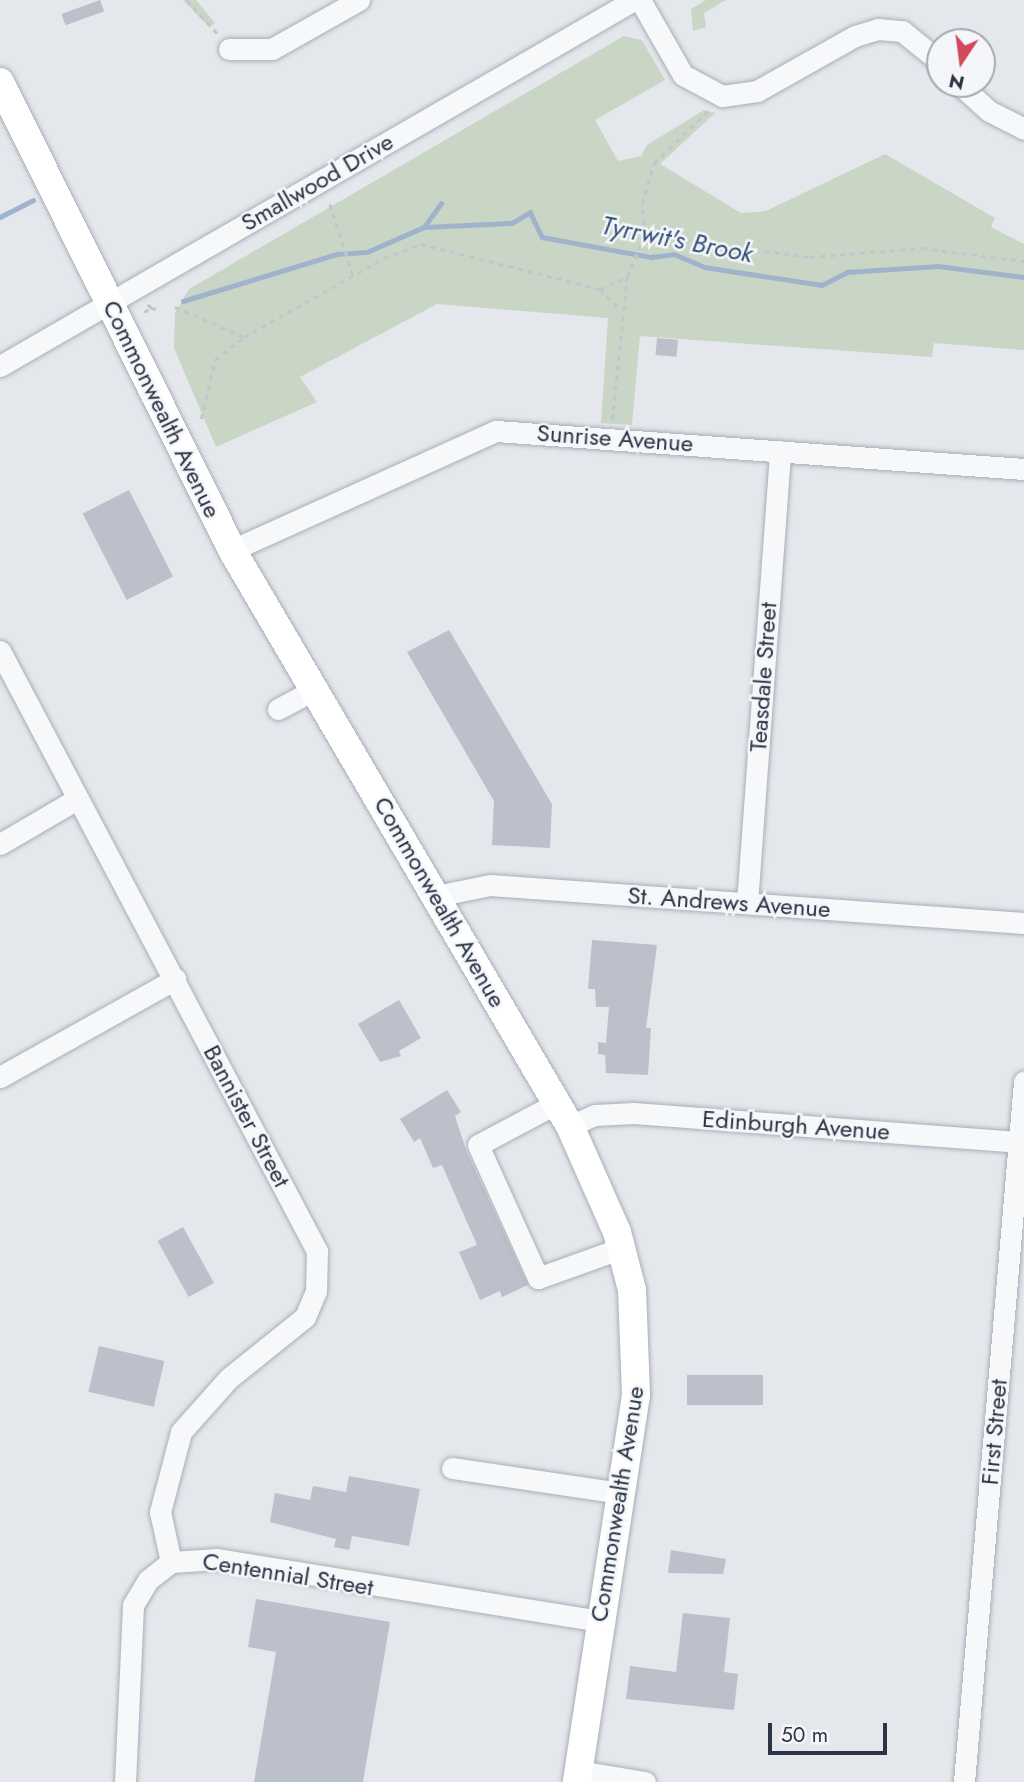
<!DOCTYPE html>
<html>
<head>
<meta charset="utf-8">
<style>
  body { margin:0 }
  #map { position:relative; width:1024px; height:1782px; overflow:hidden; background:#e4e7ec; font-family:Jost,sans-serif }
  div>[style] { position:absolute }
  .green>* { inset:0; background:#c9d6c5 }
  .stream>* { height:4.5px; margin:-2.25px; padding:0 2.25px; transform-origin:2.25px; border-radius:2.25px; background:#9fb4cc }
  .building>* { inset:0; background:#bbc0ca; transform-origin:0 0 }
  .path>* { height:2.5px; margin-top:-1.25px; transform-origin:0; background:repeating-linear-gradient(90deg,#c2c5cb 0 5px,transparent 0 10px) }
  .roads { filter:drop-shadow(0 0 2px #a9aeb7) drop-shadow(0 0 2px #a9aeb7) }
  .minor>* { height:21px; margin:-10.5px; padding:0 10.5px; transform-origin:10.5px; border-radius:10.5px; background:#f7f8fa }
  .major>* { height:28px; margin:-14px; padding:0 14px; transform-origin:14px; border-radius:14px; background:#fff }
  span { translate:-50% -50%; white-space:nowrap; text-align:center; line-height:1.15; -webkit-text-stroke:5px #f4f6f9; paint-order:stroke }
  .street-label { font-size:24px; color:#2b3445 }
  .water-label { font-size:26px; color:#34527a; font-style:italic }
  .north { position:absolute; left:926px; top:28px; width:70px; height:70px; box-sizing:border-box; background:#f4f6f9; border:2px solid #a4a8b1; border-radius:50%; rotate:193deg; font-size:19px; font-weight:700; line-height:28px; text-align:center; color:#2b3445 }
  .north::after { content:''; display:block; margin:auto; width:24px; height:32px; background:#d1495b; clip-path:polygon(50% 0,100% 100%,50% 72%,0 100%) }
  .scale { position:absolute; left:768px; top:1723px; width:119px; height:32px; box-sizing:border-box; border:4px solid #2b3445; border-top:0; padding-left:9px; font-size:21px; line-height:24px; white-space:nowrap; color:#2b3445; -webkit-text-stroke:5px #f4f6f9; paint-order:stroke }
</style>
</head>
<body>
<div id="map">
  <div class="green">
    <i style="clip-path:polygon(183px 0,196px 0,215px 23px,209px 27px)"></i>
    <i style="clip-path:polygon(706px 0,726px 0,704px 13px,706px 27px,693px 31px,691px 9px)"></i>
    <i style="clip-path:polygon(624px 36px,642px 40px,665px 80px,595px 120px,618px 161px,641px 156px,647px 145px,704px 110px,715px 113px,660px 164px,741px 213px,766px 211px,885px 154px,995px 218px,991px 227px,1024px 244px,1024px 350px,934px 343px,932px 357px,640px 336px,632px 425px,601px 423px,608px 318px,437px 304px,300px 377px,317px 402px,216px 447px,174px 348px,175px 313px,189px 289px)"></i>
  </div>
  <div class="stream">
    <i style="left:0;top:217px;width:37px;rotate:-27deg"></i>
    <i style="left:424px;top:227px;width:29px;rotate:-54deg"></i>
    <i style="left:183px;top:301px;width:161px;rotate:-17deg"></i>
    <i style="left:337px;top:254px;width:30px;rotate:-4deg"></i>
    <i style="left:367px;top:252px;width:62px;rotate:-23.7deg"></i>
    <i style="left:424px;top:227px;width:88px;rotate:-2.6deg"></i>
    <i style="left:512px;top:223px;width:21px;rotate:-31deg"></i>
    <i style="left:530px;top:212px;width:28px;rotate:64deg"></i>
    <i style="left:542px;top:237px;width:111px;rotate:10.4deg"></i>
    <i style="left:651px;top:257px;width:23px;rotate:-7deg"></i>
    <i style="left:674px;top:254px;width:33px;rotate:23deg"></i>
    <i style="left:704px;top:267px;width:119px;rotate:8.7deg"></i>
    <i style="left:822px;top:285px;width:29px;rotate:-27deg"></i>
    <i style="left:848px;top:272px;width:90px;rotate:-3.8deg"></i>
    <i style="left:938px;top:266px;width:87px;rotate:7.3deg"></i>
  </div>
  <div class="building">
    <i style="left:100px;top:0;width:12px;height:41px;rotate:70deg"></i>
    <i style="left:657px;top:338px;width:21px;height:17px;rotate:5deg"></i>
    <i style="left:129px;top:490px;width:97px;height:52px;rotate:63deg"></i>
    <i style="clip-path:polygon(449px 630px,552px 804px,550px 848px,492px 845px,494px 801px,407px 652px)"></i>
    <i style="clip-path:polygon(592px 940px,657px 945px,646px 1028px,651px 1028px,648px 1075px,606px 1073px,605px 1055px,598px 1054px,598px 1042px,606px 1043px,609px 1007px,596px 1007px,595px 989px,588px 989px)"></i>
    <i style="clip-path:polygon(399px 1000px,421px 1038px,399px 1051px,401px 1056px,380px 1062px,358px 1024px)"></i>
    <i style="clip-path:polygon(447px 1090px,461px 1112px,455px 1116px,466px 1150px,528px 1285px,502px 1297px,500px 1291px,480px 1300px,459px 1252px,477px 1245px,442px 1165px,433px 1168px,420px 1138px,414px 1142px,400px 1119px)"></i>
    <i style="left:183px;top:1227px;width:64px;height:29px;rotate:61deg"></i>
    <i style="left:99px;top:1346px;width:67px;height:47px;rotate:13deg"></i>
    <i style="left:687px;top:1375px;width:76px;height:30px"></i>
    <i style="clip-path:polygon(349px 1476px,420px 1489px,409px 1546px,352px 1536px,349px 1550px,334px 1547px,336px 1539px,270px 1522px,275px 1493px,310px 1500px,313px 1486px,346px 1492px)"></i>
    <i style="clip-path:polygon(671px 1550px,726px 1559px,723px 1574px,668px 1573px)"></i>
    <i style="clip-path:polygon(256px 1599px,390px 1622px,363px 1782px,254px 1782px,276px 1652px,248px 1647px)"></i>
    <i style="clip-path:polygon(683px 1613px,730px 1618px,724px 1672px,738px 1674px,734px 1710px,626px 1699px,630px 1666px,676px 1672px)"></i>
  </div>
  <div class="path">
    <i style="left:187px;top:0;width:46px;rotate:47.6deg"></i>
    <i style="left:330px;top:204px;width:75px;rotate:72.1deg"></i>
    <i style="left:645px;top:235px;width:31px;rotate:-96deg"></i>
    <i style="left:642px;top:204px;width:43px;rotate:-73.7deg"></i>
    <i style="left:654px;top:163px;width:75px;rotate:-43.9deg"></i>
    <i style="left:600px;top:289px;width:28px;rotate:45deg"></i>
    <i style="left:175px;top:307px;width:75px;rotate:23.5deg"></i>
    <i style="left:244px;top:337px;width:161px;rotate:-29.4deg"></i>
    <i style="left:384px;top:258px;width:40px;rotate:-21deg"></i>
    <i style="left:421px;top:244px;width:185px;rotate:14.1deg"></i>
    <i style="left:600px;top:289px;width:30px;rotate:-24deg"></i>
    <i style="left:627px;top:277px;width:46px;rotate:-66.8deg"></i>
    <i style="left:645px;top:235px;width:166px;rotate:7.6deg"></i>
    <i style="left:810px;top:257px;width:112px;rotate:-4.6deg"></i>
    <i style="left:922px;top:248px;width:103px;rotate:7.3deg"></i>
    <i style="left:151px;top:308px;width:8px;rotate:7deg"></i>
    <i style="left:144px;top:312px;width:8px;rotate:-30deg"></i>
    <i style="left:151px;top:308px;width:6px;rotate:-135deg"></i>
    <i style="left:201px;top:419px;width:61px;rotate:-76.7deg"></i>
    <i style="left:215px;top:360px;width:37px;rotate:-38deg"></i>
    <i style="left:612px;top:420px;width:144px;rotate:-84deg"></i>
  </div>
  <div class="roads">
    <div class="minor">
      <i style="left:640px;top:0;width:86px;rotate:60.2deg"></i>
      <i style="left:683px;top:75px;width:44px;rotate:28.3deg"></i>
      <i style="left:722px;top:96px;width:35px;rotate:-8deg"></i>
      <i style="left:757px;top:91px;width:112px;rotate:-29.3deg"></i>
      <i style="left:855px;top:36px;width:24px;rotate:-17deg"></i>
      <i style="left:878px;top:29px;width:24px;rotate:5deg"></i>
      <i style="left:902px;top:31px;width:49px;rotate:39.2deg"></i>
      <i style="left:229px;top:49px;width:43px"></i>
      <i style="left:272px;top:49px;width:100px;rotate:-29.4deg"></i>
      <i style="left:959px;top:84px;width:40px;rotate:42deg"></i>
      <i style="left:989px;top:111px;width:39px;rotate:27deg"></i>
      <i style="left:0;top:366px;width:732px;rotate:-30deg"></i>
      <i style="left:232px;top:550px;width:290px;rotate:-24.3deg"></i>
      <i style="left:496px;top:431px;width:529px;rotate:4.12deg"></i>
      <i style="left:0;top:651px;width:679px;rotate:62.15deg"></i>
      <i style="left:317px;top:1251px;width:40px;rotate:91.4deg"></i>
      <i style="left:316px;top:1291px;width:28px;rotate:113deg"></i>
      <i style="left:305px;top:1317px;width:99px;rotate:141.2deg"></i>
      <i style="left:228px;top:1379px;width:71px;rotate:131.6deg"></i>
      <i style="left:181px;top:1432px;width:83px;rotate:104.7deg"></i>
      <i style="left:160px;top:1512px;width:51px;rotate:77.6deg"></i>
      <i style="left:278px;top:709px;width:44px;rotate:-28.3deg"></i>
      <i style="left:0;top:844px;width:89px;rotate:-30.3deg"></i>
      <i style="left:436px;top:896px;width:55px;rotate:-11.5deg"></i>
      <i style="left:490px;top:885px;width:535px;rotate:4.07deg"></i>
      <i style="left:747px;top:903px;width:453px;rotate:-85.8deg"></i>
      <i style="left:0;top:1077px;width:201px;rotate:-29.2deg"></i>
      <i style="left:557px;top:1103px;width:89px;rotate:152deg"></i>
      <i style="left:478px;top:1145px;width:146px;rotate:65.7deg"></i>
      <i style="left:538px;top:1278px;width:89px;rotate:-19.7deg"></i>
      <i style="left:570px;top:1126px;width:27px;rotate:-24deg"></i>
      <i style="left:595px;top:1115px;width:39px;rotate:-3deg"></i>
      <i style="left:634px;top:1113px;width:391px;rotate:4.3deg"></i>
      <i style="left:452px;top:1468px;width:171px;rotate:8.4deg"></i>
      <i style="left:579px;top:1771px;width:67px;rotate:9.5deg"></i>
      <i style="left:125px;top:1782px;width:177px;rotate:-87.4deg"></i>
      <i style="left:133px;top:1605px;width:29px;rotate:-59deg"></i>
      <i style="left:148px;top:1580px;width:29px;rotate:-38deg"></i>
      <i style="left:171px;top:1562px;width:46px;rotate:-3.7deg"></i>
      <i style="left:217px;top:1559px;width:386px;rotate:9.2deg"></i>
      <i style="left:964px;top:1782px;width:703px;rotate:-85.1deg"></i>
    </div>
    <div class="major">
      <i style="left:0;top:82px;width:522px;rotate:63.63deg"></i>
      <i style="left:232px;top:550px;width:668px;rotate:59.6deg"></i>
      <i style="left:570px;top:1126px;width:116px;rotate:66.1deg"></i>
      <i style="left:617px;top:1232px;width:60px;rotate:75.5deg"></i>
      <i style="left:632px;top:1290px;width:105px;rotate:87.8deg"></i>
      <i style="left:636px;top:1395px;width:391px;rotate:98.7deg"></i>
    </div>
  </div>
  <div class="street-label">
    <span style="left:317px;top:182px;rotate:-30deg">Smallwood Drive</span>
    <span style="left:162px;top:409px;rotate:64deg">Commonwealth Avenue</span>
    <span style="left:615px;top:438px;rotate:4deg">Sunrise Avenue</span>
    <span style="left:763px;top:677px;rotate:-86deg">Teasdale Street</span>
    <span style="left:440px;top:902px;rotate:60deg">Commonwealth Avenue</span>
    <span style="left:729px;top:902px;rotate:4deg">St. Andrews Avenue</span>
    <span style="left:247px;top:1116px;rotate:62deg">Bannister Street</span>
    <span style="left:796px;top:1125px;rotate:4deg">Edinburgh Avenue</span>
    <span style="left:994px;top:1432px;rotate:-85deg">First Street</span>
    <span style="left:617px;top:1504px;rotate:-81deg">Commonwealth Avenue</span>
    <span style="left:288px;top:1574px;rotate:9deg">Centennial Street</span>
  </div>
  <div class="water-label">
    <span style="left:677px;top:240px;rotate:11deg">Tyrrwit's Brook</span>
  </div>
  <div class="north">N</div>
  <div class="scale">50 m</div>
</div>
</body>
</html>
